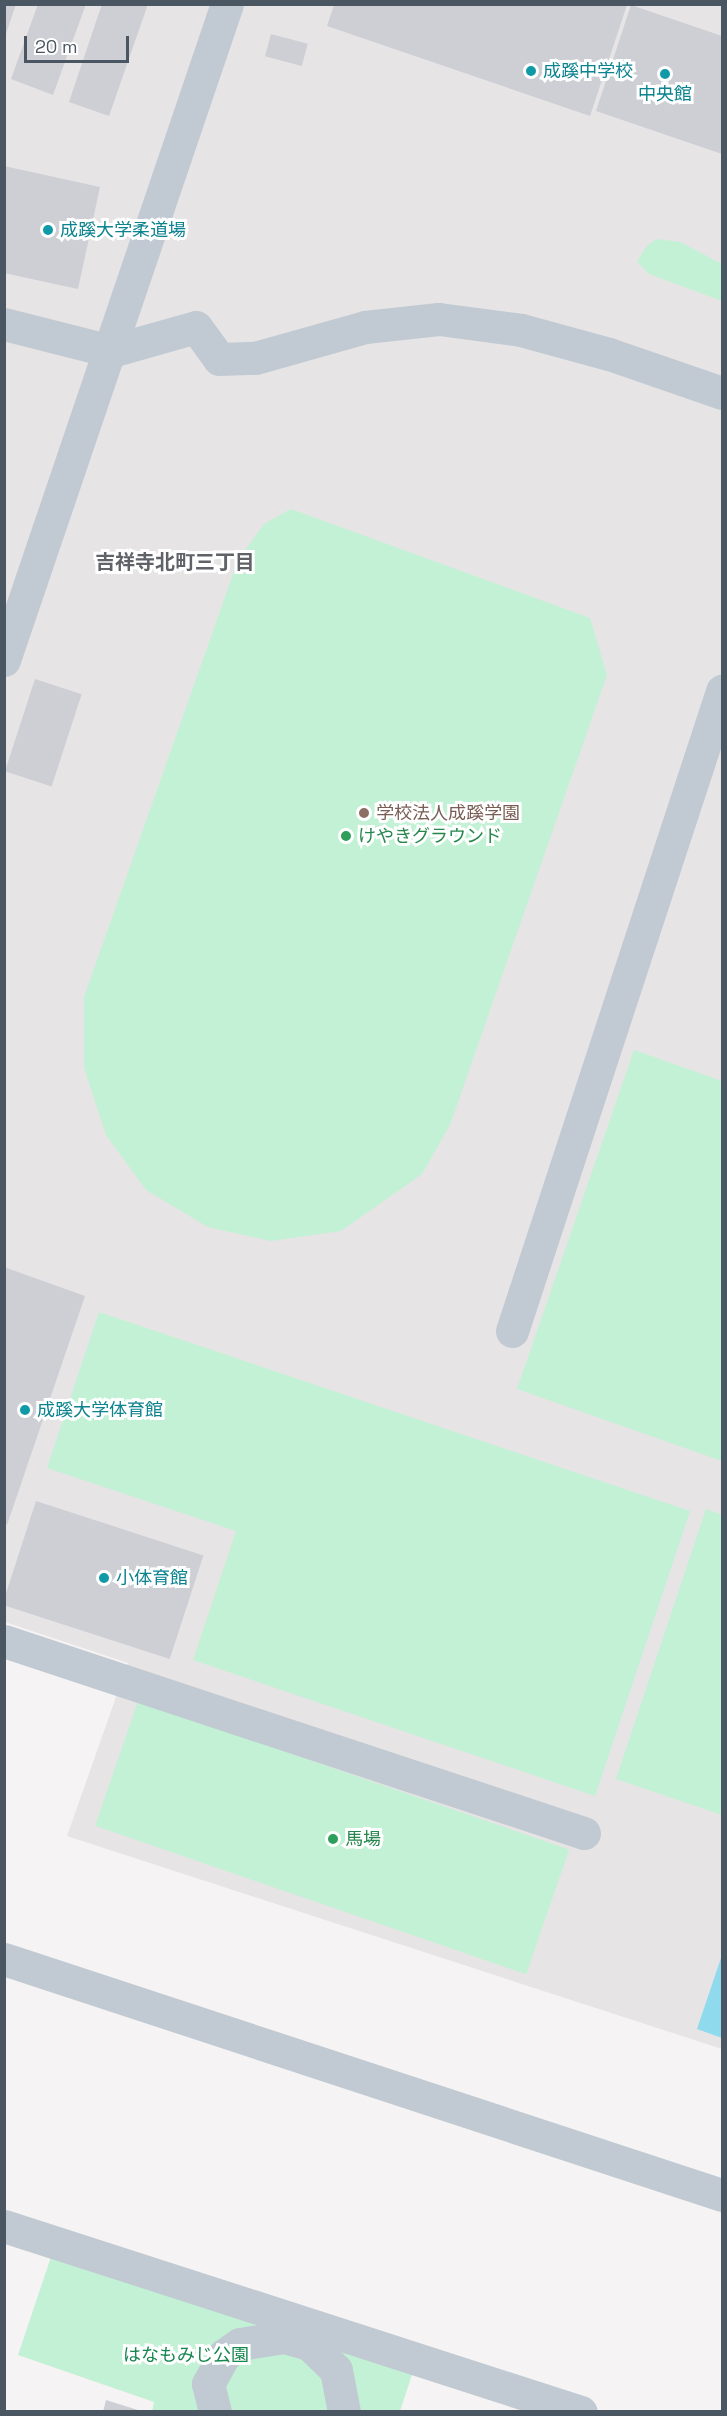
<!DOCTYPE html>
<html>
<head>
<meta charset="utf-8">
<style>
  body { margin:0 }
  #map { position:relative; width:727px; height:2416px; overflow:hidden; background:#f5f3f3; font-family:"Space Grotesk","Noto Sans JP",sans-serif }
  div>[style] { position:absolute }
  .education>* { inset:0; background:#e6e4e5 }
  .green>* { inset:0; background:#c3f1d5; transform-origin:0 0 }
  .water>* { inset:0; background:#90daee }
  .building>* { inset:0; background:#cdcfd5; transform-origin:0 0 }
  .minor>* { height:33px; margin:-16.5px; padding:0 16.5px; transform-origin:16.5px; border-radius:16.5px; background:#c1cad2 }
  .dots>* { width:16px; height:16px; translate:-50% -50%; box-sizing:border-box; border:3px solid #fff; border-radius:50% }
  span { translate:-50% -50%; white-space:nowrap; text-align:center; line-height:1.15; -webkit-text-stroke:6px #fff; paint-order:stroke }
  .culture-label { font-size:18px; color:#0d838f }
  .left { translate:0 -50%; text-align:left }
  .education-label { font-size:18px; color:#785e54 }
  .leisure-label { font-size:18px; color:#27864d }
  .park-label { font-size:18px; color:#17864f }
  .neighbourhood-label { font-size:20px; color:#5f6368; font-weight:700 }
  .frame { position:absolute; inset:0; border:6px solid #4a5661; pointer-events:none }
  .scale { position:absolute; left:24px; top:36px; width:105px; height:27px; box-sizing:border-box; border:3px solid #4a5661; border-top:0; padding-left:8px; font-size:18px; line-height:21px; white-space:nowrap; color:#4a5661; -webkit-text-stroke:4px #fff; paint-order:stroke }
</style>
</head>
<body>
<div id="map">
  <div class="education">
    <i style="clip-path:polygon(5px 5px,722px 5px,722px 2049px,67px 1836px,128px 1663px,5px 1622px)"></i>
  </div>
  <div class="green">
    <i style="clip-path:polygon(656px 239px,680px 242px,722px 264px,722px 301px,649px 274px,637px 262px,646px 247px)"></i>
    <i style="clip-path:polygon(291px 509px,590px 618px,607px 675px,450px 1125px,422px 1174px,341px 1231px,271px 1241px,208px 1227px,146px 1190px,106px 1135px,84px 1068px,84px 997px,238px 560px,264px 524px)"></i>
    <i style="clip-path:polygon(634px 1050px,722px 1081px,722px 1461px,517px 1389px)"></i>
    <i style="clip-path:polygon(99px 1312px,690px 1511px,595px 1796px,193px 1660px,236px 1531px,47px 1468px)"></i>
    <i style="clip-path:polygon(706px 1509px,722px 1515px,722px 1815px,616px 1779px)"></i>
    <i style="left:138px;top:1701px;width:456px;height:132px;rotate:19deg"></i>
    <i style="clip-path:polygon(53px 2251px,413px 2372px,400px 2411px,152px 2412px,154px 2402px,18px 2355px)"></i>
  </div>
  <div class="water">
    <i style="clip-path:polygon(722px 1955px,722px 2038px,697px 2029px)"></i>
  </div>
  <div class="building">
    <i style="clip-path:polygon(4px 4px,16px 4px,5px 37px,4px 37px)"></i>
    <i style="clip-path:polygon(38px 4px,86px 4px,53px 95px,11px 79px)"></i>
    <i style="clip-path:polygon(102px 4px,148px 4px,109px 116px,69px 102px)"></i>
    <i style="clip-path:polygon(334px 5px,627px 5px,590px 116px,327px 26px)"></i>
    <i style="clip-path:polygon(631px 5px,722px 36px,722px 154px,596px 111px)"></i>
    <i style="left:271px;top:34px;width:38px;height:23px;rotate:15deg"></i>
    <i style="clip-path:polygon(4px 166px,100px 187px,78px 289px,4px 273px)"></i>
    <i style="left:35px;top:679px;width:49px;height:97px;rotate:18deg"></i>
    <i style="clip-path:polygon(4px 1267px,85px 1296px,7px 1525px,4px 1524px)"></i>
    <i style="left:36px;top:1501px;width:176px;height:109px;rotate:18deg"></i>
    <i style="clip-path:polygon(106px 2400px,141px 2411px,141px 2412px,103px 2412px)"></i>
  </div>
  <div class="minor">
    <i style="left:4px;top:324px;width:110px;rotate:14.2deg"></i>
    <i style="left:111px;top:351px;width:88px;rotate:-15.8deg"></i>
    <i style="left:196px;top:327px;width:39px;rotate:54deg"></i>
    <i style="left:219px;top:359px;width:36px;rotate:-2deg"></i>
    <i style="left:255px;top:358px;width:114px;rotate:-15.7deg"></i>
    <i style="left:365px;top:327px;width:74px;rotate:-6.2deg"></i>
    <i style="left:439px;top:319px;width:83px;rotate:7.6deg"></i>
    <i style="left:521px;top:330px;width:91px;rotate:15.3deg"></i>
    <i style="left:609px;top:354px;width:120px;rotate:19deg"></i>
    <i style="left:4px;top:660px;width:693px;rotate:-71.23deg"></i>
    <i style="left:512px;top:1331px;width:674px;rotate:-71.83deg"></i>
    <i style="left:4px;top:1641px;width:611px;rotate:18.32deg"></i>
    <i style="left:4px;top:1959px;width:756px;rotate:18.2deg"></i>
    <i style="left:4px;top:2226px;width:606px;rotate:17.87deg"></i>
    <i style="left:215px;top:2412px;width:29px;rotate:-104deg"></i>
    <i style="left:208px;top:2384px;width:33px;rotate:-61deg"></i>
    <i style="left:224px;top:2355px;width:19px;rotate:-35deg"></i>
    <i style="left:240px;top:2344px;width:45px;rotate:-9deg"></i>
    <i style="left:284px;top:2337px;width:26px;rotate:16deg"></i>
    <i style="left:309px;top:2344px;width:37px;rotate:44deg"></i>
    <i style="left:336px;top:2370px;width:43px;rotate:79.2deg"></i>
  </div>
  <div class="dots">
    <i style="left:531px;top:71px;background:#0f9aa8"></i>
    <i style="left:665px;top:74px;background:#0f9aa8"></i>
    <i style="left:48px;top:230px;background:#0f9aa8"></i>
    <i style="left:364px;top:813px;background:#8d6e63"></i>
    <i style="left:346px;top:836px;background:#2e9e5b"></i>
    <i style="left:25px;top:1410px;background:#0f9aa8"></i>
    <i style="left:104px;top:1578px;background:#0f9aa8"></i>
    <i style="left:333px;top:1839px;background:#2e9e5b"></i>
  </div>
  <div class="culture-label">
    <span class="left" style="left:543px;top:71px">成蹊中学校</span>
    <span style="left:665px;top:94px">中央館</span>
    <span class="left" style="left:60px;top:230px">成蹊大学柔道場</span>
    <span class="left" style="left:37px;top:1410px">成蹊大学体育館</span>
    <span class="left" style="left:116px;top:1578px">小体育館</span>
  </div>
  <div class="education-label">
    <span class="left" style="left:376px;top:813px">学校法人成蹊学園</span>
  </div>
  <div class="leisure-label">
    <span class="left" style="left:358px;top:836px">けやきグラウンド</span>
    <span class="left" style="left:345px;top:1839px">馬場</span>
  </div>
  <div class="park-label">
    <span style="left:186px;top:2355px">はなもみじ公園</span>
  </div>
  <div class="neighbourhood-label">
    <span style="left:175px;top:562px">吉祥寺北町三丁目</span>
  </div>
  <div class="frame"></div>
  <div class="scale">20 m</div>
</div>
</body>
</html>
